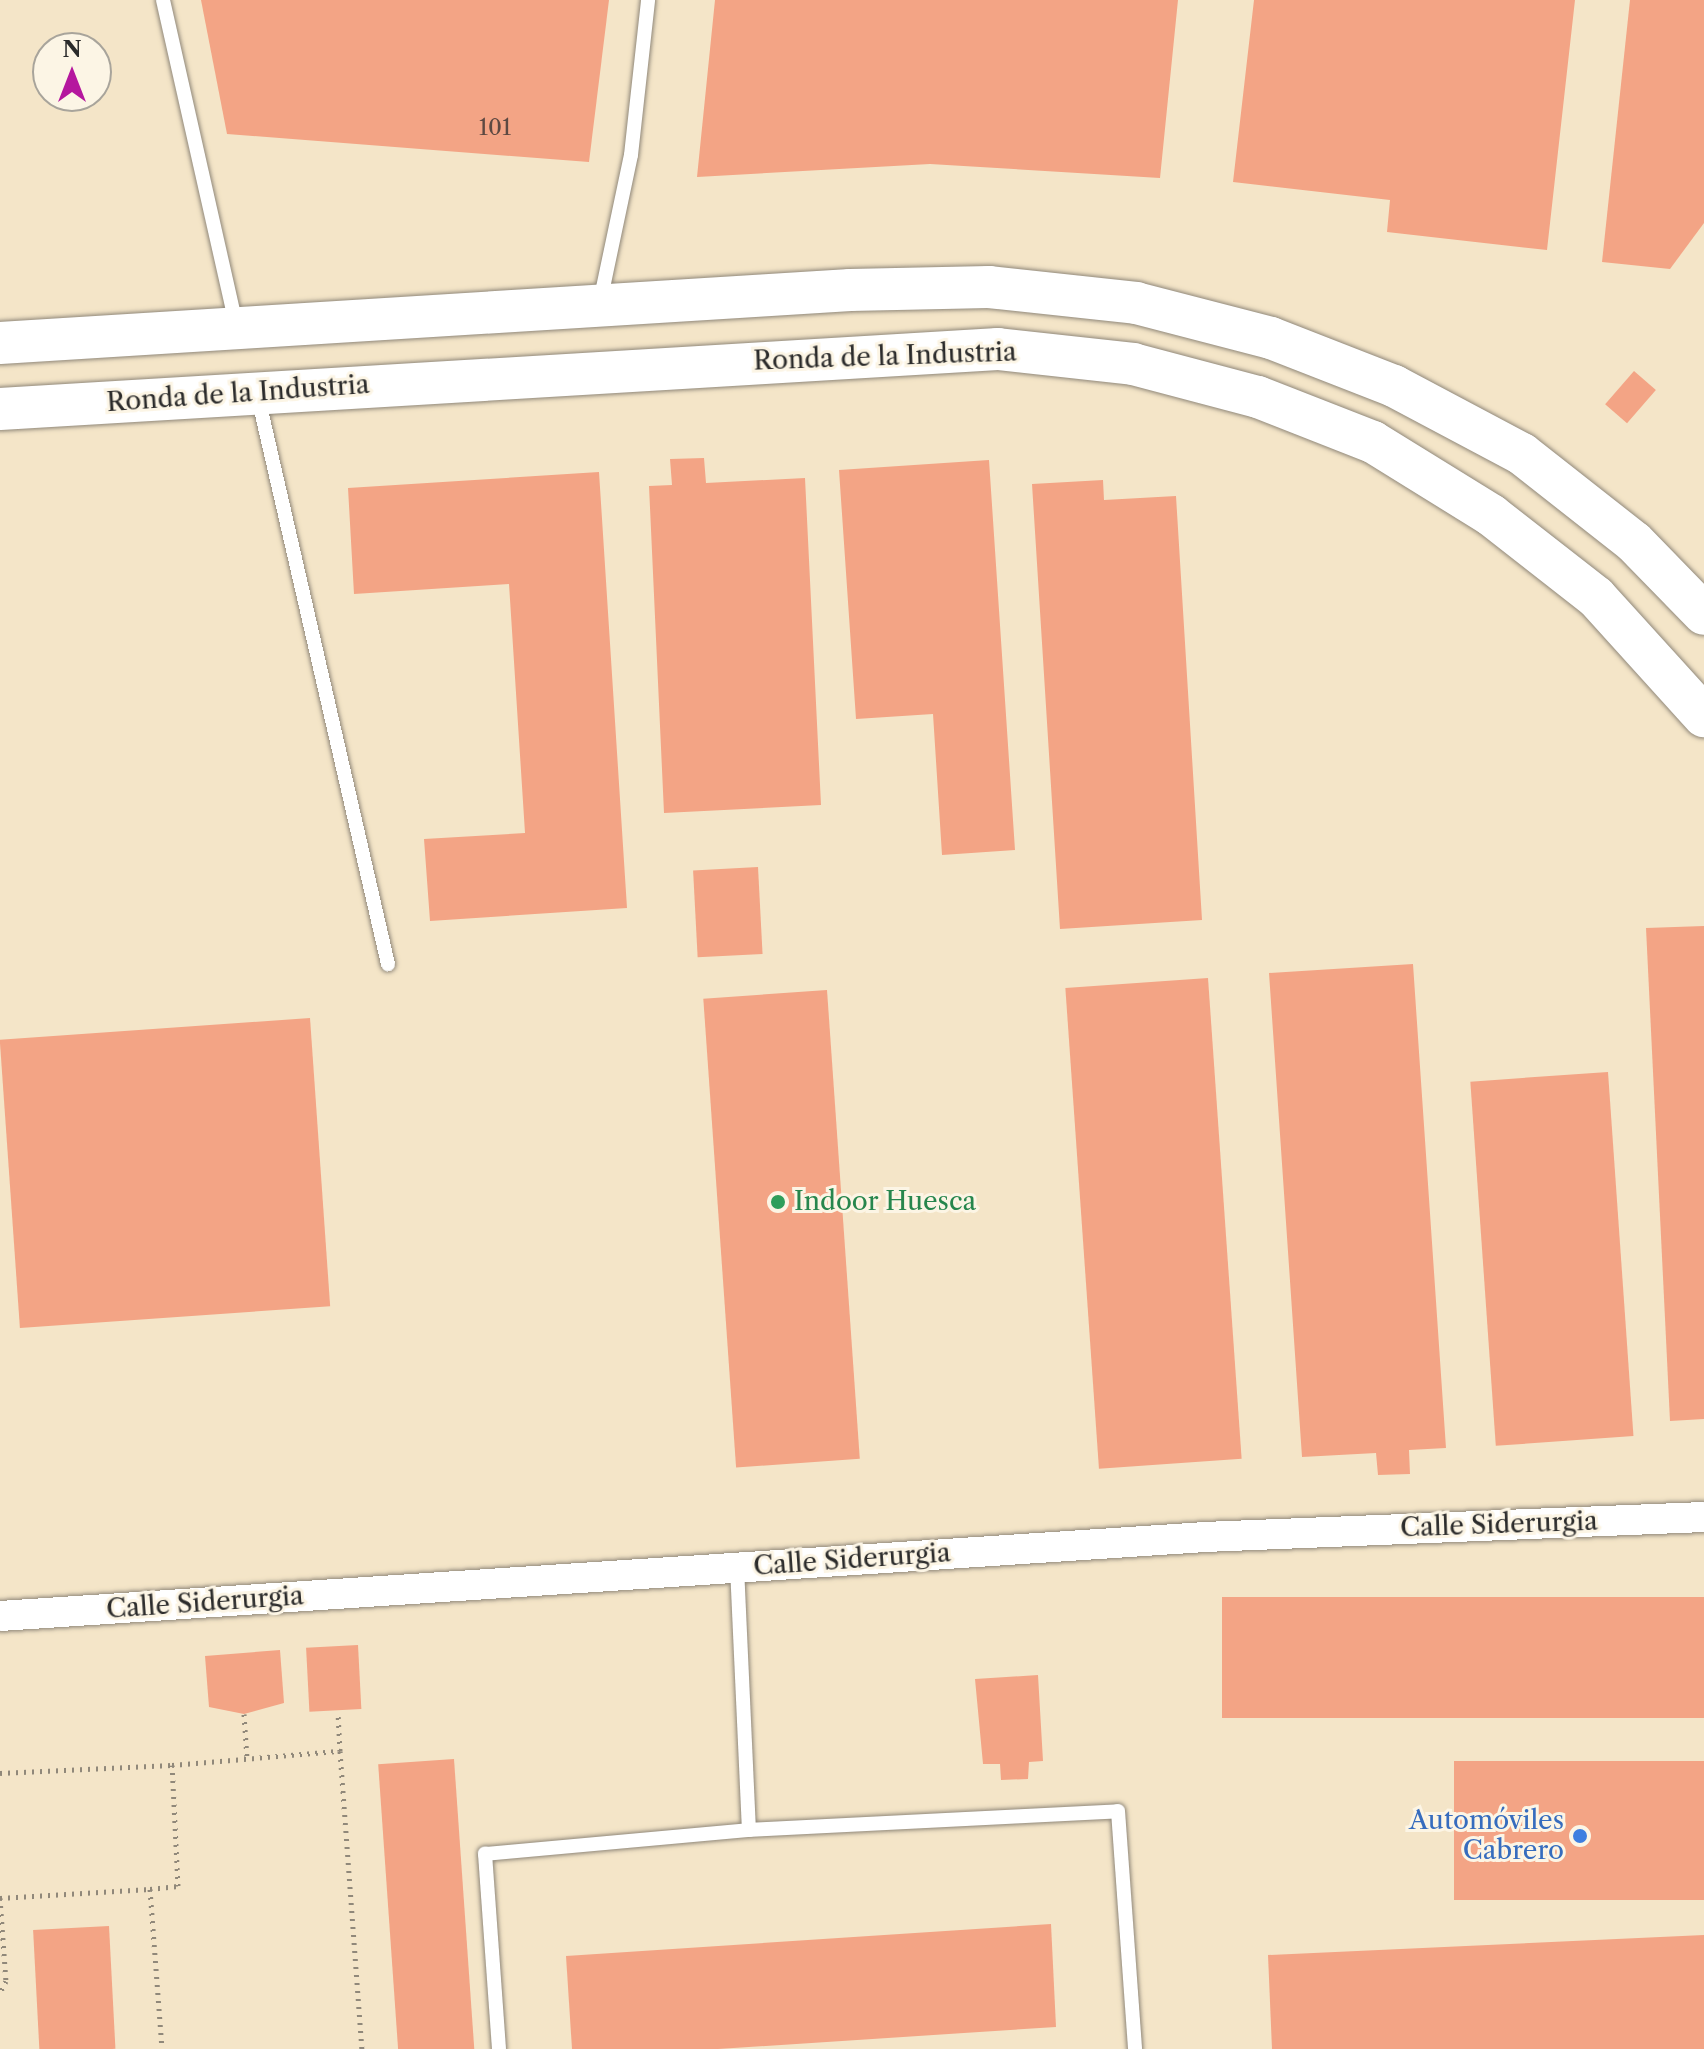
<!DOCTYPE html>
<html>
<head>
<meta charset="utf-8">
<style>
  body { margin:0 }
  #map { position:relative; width:1704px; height:2049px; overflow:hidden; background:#f4e5c8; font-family:"Libre Caslon Text",serif }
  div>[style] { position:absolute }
  .building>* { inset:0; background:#f3a485; transform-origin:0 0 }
  .path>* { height:5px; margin-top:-2.5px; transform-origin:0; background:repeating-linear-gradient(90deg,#90887a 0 2px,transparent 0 8px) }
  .roads { filter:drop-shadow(0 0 2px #90887a) drop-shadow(0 0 2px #90887a) }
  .lane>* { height:14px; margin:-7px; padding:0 7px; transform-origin:7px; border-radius:7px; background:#fff }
  .street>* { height:30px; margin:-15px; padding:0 15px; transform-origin:15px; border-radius:15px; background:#fff }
  .secondary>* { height:42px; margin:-21px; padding:0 21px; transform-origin:21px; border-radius:21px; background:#fff }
  .dots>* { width:22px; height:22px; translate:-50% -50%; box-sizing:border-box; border:4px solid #fcf5e5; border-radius:50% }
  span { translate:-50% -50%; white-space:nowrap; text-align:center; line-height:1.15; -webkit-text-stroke:6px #fcf5e5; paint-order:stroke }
  .number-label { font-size:22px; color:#5d4942 }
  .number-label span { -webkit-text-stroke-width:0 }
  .street-label { font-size:26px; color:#2b2b2b }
  .leisure-label { font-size:26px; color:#27864d }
  .left { translate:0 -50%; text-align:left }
  .shop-label { font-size:26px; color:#366cbe }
  .right { translate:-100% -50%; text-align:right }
  .north { position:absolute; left:32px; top:32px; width:80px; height:80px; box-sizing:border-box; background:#fcf5e5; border:2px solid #a8a49b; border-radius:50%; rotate:0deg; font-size:22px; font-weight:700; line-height:32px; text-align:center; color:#2b2b2b }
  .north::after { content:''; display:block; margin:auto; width:28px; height:36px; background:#b5179e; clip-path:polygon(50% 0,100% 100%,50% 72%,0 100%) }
</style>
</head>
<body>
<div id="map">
  <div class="building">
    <i style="clip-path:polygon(201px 0,609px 0,589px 162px,227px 134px)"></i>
    <i style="clip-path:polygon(715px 0,1178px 0,1160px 178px,930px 164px,697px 177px)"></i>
    <i style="clip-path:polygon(1254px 0,1575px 0,1547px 250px,1387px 232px,1390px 200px,1233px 182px)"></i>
    <i style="clip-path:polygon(1630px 0,1704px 0,1704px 223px,1670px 269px,1602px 262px)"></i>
    <i style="left:1634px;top:371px;width:29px;height:44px;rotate:41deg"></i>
    <i style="clip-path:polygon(704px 458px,706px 483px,805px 478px,821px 805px,664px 813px,649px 486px,672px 485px,670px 459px)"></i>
    <i style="clip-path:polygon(989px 460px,1015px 850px,942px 855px,933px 714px,856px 719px,839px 470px)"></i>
    <i style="clip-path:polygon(599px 472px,627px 908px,430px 921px,424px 839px,525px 833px,509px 584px,354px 594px,348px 488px)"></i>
    <i style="clip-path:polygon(1103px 480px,1104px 500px,1176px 496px,1202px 920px,1060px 929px,1032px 484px)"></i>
    <i style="left:758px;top:867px;width:87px;height:65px;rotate:87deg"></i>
    <i style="clip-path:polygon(1704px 926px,1704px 1419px,1670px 1421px,1646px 928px)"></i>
    <i style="clip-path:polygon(1413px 964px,1446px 1448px,1409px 1450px,1410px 1474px,1378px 1475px,1376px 1453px,1302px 1457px,1269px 973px)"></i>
    <i style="left:1208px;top:978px;width:482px;height:143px;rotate:86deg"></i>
    <i style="left:827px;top:990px;width:470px;height:124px;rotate:86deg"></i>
    <i style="left:310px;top:1018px;width:289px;height:311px;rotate:86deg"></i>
    <i style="left:1608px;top:1072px;width:365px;height:138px;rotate:86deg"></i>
    <i style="left:1704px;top:1597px;width:121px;height:482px;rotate:90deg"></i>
    <i style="left:358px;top:1645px;width:64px;height:52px;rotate:87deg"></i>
    <i style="clip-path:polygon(280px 1650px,284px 1703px,244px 1714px,209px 1707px,205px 1656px)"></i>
    <i style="clip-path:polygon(1038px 1675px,1043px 1761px,1029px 1762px,1028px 1779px,1001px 1780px,1000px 1764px,983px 1764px,975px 1679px)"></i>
    <i style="left:454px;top:1759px;width:291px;height:76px;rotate:86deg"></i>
    <i style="left:1704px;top:1761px;width:139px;height:250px;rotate:90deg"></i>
    <i style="clip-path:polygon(1051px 1924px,1056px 2027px,718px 2049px,572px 2049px,566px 1956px)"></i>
    <i style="left:109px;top:1926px;width:123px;height:76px;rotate:87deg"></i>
    <i style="clip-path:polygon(1704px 1935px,1704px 2049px,1272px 2049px,1268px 1955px)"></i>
  </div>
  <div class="path">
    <i style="left:244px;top:1714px;width:44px;rotate:86.1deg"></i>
    <i style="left:340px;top:1751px;width:299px;rotate:85.8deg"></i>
    <i style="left:0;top:1773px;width:172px;rotate:-2.7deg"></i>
    <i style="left:150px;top:1889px;width:28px;rotate:-6deg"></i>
    <i style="left:178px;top:1886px;width:121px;rotate:-92.8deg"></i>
    <i style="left:172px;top:1765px;width:169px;rotate:-4.8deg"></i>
    <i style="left:340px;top:1751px;width:39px;rotate:-93deg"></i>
    <i style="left:0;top:1898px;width:150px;rotate:-3.4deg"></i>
    <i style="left:150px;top:1889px;width:160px;rotate:85.7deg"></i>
    <i style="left:0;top:1898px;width:83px;rotate:85.9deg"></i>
    <i style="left:6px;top:1981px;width:13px;rotate:117deg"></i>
  </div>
  <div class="roads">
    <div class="lane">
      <i style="left:163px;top:0;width:333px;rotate:77.3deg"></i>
      <i style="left:600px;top:302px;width:150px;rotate:-78.1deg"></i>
      <i style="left:631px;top:155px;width:156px;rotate:-83.7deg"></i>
      <i style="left:258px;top:397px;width:582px;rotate:77.09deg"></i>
      <i style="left:737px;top:1567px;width:263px;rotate:87.4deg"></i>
      <i style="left:499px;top:2049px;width:196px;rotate:-94.1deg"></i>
      <i style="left:485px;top:1854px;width:265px;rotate:-5.2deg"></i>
      <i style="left:749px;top:1830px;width:369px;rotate:-2.9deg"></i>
      <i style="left:1118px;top:1811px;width:239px;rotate:85.9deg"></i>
    </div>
    <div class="street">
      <i style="left:0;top:1616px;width:1207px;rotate:-3.75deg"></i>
      <i style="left:1204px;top:1537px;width:500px;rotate:-2.29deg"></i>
    </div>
    <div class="secondary">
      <i style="left:0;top:343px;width:852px;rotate:-3.57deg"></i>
      <i style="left:850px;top:290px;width:139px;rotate:-1.2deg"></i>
      <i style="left:989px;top:287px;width:148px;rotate:6.2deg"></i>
      <i style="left:1136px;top:303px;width:139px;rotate:14.5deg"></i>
      <i style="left:1271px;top:338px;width:132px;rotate:21.3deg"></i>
      <i style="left:1394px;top:386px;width:145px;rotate:28deg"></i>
      <i style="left:1522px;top:454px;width:142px;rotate:38.2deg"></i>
      <i style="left:1634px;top:542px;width:100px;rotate:45.8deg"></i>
      <i style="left:0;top:409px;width:1000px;rotate:-3.44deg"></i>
      <i style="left:998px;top:349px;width:136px;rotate:6.3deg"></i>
      <i style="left:1133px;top:364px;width:129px;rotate:14.8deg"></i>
      <i style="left:1258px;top:397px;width:123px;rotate:21.4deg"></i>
      <i style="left:1373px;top:442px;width:139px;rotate:31.7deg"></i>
      <i style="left:1491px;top:515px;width:133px;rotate:38deg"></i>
      <i style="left:1596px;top:597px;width:161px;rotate:47.8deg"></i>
    </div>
  </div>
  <div class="dots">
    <i style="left:778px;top:1202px;background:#2e9e5b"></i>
    <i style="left:1580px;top:1836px;background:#3f7fe0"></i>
  </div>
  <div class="number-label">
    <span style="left:495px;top:128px">101</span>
  </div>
  <div class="street-label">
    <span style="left:885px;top:357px;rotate:-2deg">Ronda de la Industria</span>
    <span style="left:238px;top:394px;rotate:-4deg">Ronda de la Industria</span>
    <span style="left:1499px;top:1525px;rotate:-2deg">Calle Siderurgia</span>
    <span style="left:852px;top:1560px;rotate:-4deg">Calle Siderurgia</span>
    <span style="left:205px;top:1603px;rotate:-4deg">Calle Siderurgia</span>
  </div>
  <div class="leisure-label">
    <span class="left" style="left:794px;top:1202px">Indoor Huesca</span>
  </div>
  <div class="shop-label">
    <span class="right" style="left:1564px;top:1836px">Automóviles<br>Cabrero</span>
  </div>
  <div class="north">N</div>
</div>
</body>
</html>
